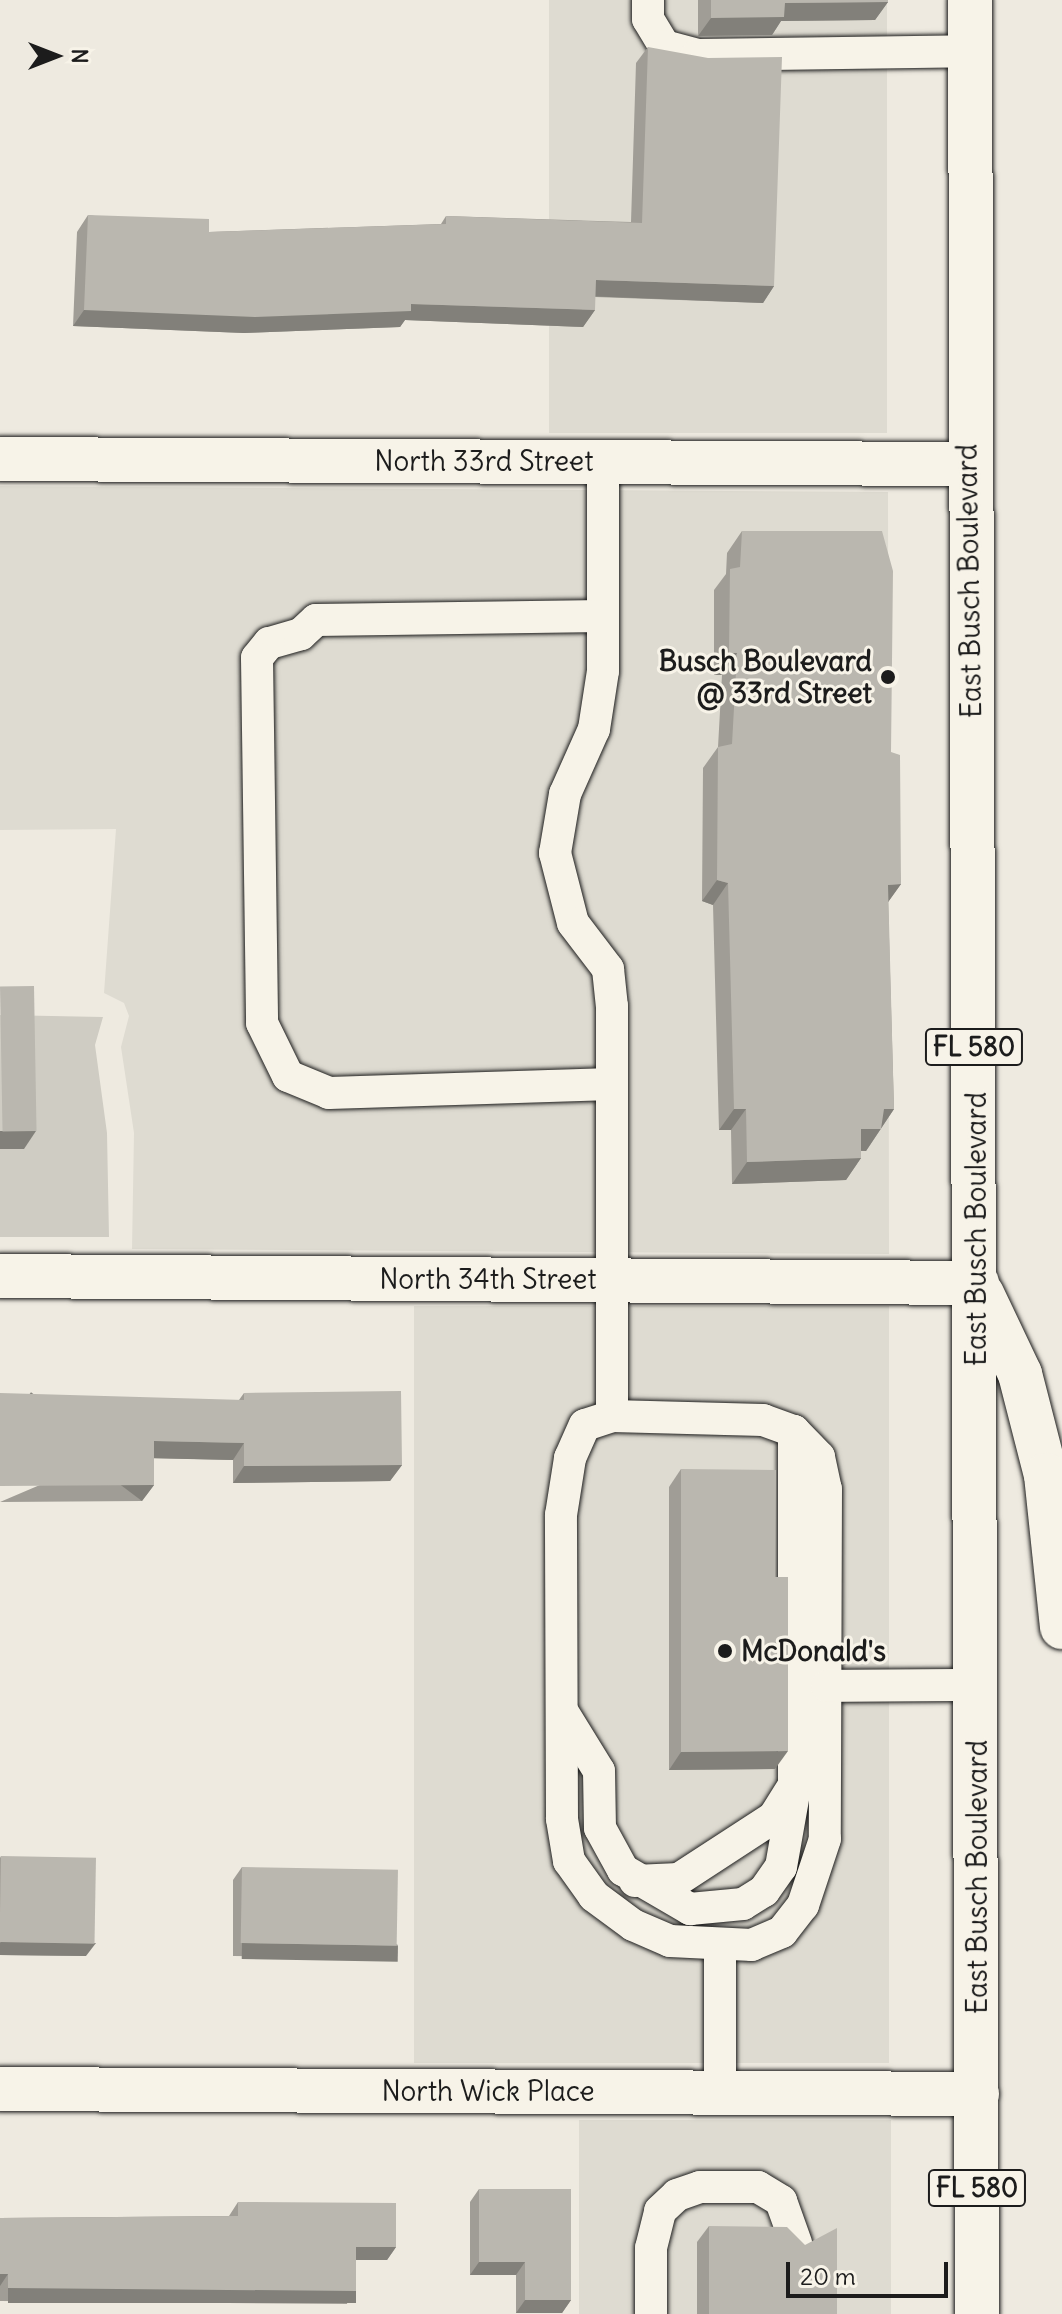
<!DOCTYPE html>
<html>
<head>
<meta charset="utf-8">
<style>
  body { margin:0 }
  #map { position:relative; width:1062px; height:2314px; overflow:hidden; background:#eeeae0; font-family:Delius,sans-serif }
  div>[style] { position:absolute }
  .built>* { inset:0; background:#dedbd1; transform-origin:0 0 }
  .green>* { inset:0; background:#cfccc3 }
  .roads { filter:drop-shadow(0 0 2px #1c1c1c) drop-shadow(0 0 2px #1c1c1c) }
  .lane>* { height:32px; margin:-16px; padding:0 16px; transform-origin:16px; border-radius:16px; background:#f7f3e8 }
  .street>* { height:44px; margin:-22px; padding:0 22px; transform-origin:22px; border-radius:22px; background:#f7f3e8 }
  .primary>* { height:44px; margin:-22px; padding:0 22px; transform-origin:22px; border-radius:22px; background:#f7f3e8 }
  .wall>* { inset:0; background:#a09d96 }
  .shaded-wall>* { inset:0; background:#82807a; transform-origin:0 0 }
  .building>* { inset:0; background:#bab7af; transform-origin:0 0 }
  .dots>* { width:22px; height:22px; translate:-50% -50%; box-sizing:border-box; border:4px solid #f7f3e8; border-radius:50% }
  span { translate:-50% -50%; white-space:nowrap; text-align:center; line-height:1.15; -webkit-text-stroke:6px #f7f3e8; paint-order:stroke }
  .shield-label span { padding:2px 6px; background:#f7f3e8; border:2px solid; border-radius:6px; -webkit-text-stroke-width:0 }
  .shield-label { font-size:26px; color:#1c1c1c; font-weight:700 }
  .street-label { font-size:28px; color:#1c1c1c }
  .poi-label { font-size:28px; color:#1c1c1c; font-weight:700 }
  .right { translate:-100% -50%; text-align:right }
  .left { translate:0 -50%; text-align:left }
  .north { position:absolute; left:16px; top:16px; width:80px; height:80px; -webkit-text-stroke:6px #f7f3e8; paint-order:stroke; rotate:90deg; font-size:22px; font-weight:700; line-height:32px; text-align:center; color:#1c1c1c }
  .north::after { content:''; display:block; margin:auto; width:28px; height:36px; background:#1c1c1c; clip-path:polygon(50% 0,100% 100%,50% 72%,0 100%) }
  .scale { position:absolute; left:786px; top:2262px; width:162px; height:36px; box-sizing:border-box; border:4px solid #1c1c1c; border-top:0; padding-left:10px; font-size:24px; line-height:28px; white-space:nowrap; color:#1c1c1c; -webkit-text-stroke:6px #f7f3e8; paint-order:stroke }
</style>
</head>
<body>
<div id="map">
  <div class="built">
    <i style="left:549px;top:0;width:338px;height:433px"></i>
    <i style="clip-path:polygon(0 486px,888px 492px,889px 1254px,132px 1249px,134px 1133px,121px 1047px,129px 1016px,124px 1003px,104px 993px,116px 829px,0 830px)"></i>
    <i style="left:414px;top:1306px;width:475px;height:757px"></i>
    <i style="left:579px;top:2120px;width:312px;height:194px"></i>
  </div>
  <div class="green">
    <i style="clip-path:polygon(0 1015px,103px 1017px,95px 1045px,107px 1133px,109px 1237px,0 1237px)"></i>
  </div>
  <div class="roads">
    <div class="lane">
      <i style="left:648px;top:0;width:19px;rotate:90deg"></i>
      <i style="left:648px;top:19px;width:31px;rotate:59deg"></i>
      <i style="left:664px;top:46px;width:34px;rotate:15deg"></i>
      <i style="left:697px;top:55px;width:273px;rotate:-0.8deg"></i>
      <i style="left:603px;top:462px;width:209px;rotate:90deg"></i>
      <i style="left:603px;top:671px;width:59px;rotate:98.8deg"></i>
      <i style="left:594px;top:729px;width:71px;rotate:114deg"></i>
      <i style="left:565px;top:794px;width:60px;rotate:99.6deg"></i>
      <i style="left:555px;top:853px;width:72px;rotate:75.6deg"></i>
      <i style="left:573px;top:923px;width:58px;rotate:52.7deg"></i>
      <i style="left:608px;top:969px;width:37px;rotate:84deg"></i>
      <i style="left:612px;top:1006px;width:410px;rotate:90deg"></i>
      <i style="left:603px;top:616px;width:287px;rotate:179.2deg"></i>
      <i style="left:316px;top:620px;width:21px;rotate:137deg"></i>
      <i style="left:301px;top:634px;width:33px;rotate:164deg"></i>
      <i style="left:269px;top:643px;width:19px;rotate:129deg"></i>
      <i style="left:257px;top:658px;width:365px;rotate:89.2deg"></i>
      <i style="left:262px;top:1023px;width:59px;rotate:63.9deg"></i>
      <i style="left:288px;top:1076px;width:44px;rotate:22.5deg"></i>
      <i style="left:329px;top:1093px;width:283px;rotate:-1.8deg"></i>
      <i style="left:612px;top:1416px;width:151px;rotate:1.5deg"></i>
      <i style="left:763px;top:1420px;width:33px;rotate:20deg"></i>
      <i style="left:794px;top:1431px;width:36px;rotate:46deg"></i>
      <i style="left:819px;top:1457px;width:33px;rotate:78deg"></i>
      <i style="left:826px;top:1489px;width:350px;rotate:90.2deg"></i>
      <i style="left:825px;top:1839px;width:70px;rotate:108.4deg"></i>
      <i style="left:803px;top:1905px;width:34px;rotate:128deg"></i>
      <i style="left:782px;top:1932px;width:33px;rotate:157deg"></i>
      <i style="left:752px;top:1945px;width:82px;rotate:-177.2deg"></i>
      <i style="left:670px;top:1941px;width:40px;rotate:-156.6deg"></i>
      <i style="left:633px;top:1925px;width:49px;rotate:-143.4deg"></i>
      <i style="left:594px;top:1896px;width:43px;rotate:-125.5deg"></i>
      <i style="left:569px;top:1861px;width:43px;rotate:-99.5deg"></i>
      <i style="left:562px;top:1819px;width:304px;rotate:-90.2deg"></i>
      <i style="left:561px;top:1515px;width:58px;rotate:-81deg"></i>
      <i style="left:570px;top:1458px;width:36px;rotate:-66deg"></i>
      <i style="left:585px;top:1425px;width:28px;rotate:-18deg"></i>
      <i style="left:827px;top:1686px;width:150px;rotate:-0.4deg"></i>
      <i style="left:562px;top:1711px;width:70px;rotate:58.3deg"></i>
      <i style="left:599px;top:1771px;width:57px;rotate:89deg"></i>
      <i style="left:600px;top:1828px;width:48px;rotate:61.3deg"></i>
      <i style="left:623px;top:1870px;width:78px;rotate:30.2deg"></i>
      <i style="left:690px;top:1909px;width:53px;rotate:-5.4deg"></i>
      <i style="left:743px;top:1904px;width:25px;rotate:-32deg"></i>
      <i style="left:764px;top:1891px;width:29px;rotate:-55deg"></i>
      <i style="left:781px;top:1867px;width:75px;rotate:-80deg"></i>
      <i style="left:794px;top:1793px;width:362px;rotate:-90deg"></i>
      <i style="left:635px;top:1881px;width:44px;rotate:-2.6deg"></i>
      <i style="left:679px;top:1879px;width:113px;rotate:-33.1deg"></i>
      <i style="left:774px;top:1817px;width:34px;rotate:-58deg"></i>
      <i style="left:720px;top:1948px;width:145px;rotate:90deg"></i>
      <i style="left:651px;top:2314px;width:66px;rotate:-90deg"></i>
      <i style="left:651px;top:2248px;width:38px;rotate:-76deg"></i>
      <i style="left:660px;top:2211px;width:23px;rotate:-43deg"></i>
      <i style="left:677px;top:2195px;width:24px;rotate:-19deg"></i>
      <i style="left:700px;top:2187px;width:58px"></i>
      <i style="left:758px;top:2187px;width:27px;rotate:31deg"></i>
      <i style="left:781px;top:2201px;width:45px;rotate:70.3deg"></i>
    </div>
    <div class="street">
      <i style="left:0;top:459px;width:968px;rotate:0.3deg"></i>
      <i style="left:0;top:1276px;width:977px;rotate:0.41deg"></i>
      <i style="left:0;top:2089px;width:977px;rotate:0.29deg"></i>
    </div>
    <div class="primary">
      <i style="left:970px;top:0;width:2314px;rotate:89.83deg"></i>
      <i style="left:982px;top:1294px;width:89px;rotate:64.6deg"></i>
      <i style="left:1020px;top:1374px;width:104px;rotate:75.6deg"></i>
      <i style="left:1046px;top:1475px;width:153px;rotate:84deg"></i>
    </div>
  </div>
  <div class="wall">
    <i style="clip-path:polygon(698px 0,888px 0,888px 2px,875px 20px,781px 21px,772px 35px,698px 36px)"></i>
    <i style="clip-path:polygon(648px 47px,774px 286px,763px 303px,595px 297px,595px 310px,583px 327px,405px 320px,400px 327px,244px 333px,73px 326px,77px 232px,88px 215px,209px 232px,441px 224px,446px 216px,631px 222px,636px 63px)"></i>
    <i style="clip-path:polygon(742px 531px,891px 752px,901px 884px,888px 902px,894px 1109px,866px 1151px,861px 1151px,861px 1158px,846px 1180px,732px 1184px,731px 1130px,719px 1130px,713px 905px,702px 901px,703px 768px,718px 747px,722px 675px,714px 675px,714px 590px,726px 574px,727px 553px)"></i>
    <i style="clip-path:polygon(244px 1393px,402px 1465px,390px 1481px,233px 1483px,233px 1460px,154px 1458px,154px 1485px,142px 1501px,0 1502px,239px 1400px)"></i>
    <i style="clip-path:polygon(681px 1469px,775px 1577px,775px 1769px,669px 1770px,669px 1487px)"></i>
    <i style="clip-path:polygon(1px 1856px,86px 1956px,0 1955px,0 1858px)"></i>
    <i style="clip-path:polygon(242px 1867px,398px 1945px,389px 1958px,233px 1956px,233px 1880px)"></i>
    <i style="clip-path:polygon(479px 2189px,571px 2300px,562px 2313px,516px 2313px,516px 2275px,470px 2275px,470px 2202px)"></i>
    <i style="clip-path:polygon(238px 2202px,396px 2247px,387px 2260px,356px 2260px,347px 2304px,0 2301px,0 2218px,229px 2216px)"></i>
    <i style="clip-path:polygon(709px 2226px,837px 2314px,697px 2314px,697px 2242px)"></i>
  </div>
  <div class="shaded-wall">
    <i style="clip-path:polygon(888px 2px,875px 20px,781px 21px,772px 35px,698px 36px,711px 18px,785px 3px)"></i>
    <i style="clip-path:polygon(596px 280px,774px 286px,763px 303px,584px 296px)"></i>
    <i style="clip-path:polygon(411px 304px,595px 310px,583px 327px,405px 320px,400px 327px,244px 333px,73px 326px,84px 310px)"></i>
    <i style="clip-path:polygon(729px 653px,737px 653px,722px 675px,714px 675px)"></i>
    <i style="clip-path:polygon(717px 880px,728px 883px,713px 905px,702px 901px)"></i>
    <i style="clip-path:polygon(901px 884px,886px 905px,888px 885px)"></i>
    <i style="clip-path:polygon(734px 1109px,746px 1109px,731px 1130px,719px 1130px)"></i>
    <i style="clip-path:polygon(884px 1109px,894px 1109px,866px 1151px,846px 1150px,861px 1129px)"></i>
    <i style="clip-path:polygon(0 1131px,36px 1131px,24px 1149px,0 1149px)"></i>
    <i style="clip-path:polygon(861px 1158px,846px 1180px,732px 1184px,747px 1162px)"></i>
    <i style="clip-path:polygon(154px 1441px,244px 1443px,233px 1460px,142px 1458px)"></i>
    <i style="clip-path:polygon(402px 1465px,390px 1481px,233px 1483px,244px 1466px)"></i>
    <i style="left:154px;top:1485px;width:20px;height:154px;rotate:127deg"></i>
    <i style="clip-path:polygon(788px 1751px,775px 1769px,669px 1770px,681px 1752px)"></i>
    <i style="clip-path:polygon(1px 1942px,96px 1943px,86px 1956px,0 1955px,0 1943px)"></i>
    <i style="left:242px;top:1943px;width:156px;height:16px;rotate:1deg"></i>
    <i style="clip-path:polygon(356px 2247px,396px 2247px,387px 2260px,347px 2260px)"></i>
    <i style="clip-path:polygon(479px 2262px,525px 2262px,516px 2275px,470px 2275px)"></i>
    <i style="clip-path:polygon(0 2274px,8px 2274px,0 2286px)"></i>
    <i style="left:8px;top:2288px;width:348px;height:15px"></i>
    <i style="clip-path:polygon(525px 2300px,571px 2300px,562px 2313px,516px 2313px)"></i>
  </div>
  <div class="building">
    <i style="clip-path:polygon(711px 0,888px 0,888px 2px,785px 3px,784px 17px,711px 18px)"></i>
    <i style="clip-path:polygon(648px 47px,708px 58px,782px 57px,774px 286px,596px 280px,595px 310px,411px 304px,411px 311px,255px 317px,84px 310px,88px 215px,209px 219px,209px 232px,446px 224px,446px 216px,642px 223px)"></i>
    <i style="clip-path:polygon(742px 531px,882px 531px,893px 571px,891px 752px,900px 755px,901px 884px,888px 885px,894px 1109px,884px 1109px,881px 1129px,861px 1129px,861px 1158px,747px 1162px,746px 1109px,734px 1109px,728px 883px,717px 880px,718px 747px,732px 744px,737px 653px,729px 653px,730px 569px,740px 567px)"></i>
    <i style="left:34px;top:986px;width:145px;height:34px;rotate:89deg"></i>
    <i style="clip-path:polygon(401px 1391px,402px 1465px,244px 1466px,244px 1443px,154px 1441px,154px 1485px,0 1486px,0 1393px,244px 1400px,244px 1393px)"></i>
    <i style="clip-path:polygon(681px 1469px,776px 1470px,775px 1577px,788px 1577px,788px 1751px,681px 1752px)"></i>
    <i style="left:1px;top:1856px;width:95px;height:86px;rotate:1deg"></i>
    <i style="left:242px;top:1867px;width:156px;height:76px;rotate:1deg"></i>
    <i style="clip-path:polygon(479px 2189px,571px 2189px,571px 2300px,525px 2300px,525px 2262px,479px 2262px)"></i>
    <i style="clip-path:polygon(238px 2202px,396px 2203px,396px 2247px,356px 2247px,356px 2291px,8px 2288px,8px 2274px,0 2274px,0 2218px,238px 2216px)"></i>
    <i style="clip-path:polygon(709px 2226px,787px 2227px,805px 2245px,837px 2228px,837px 2314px,709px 2314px)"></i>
  </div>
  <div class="dots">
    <i style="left:888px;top:677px;background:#1c1c1c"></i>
    <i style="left:725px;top:1651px;background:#1c1c1c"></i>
  </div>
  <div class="shield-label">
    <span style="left:974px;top:1047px">FL 580</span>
    <span style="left:977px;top:2188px">FL 580</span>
  </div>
  <div class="street-label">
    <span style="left:484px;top:461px">North 33rd Street</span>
    <span style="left:969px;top:581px;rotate:-91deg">East Busch Boulevard</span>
    <span style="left:976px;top:1229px;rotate:-90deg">East Busch Boulevard</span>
    <span style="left:488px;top:1279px">North 34th Street</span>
    <span style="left:977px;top:1877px;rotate:-90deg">East Busch Boulevard</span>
    <span style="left:488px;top:2091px">North Wick Place</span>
  </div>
  <div class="poi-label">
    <span class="right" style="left:872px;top:677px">Busch Boulevard<br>@ 33rd Street</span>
    <span class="left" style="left:741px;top:1651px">McDonald's</span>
  </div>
  <div class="north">N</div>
  <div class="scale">20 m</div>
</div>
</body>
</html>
